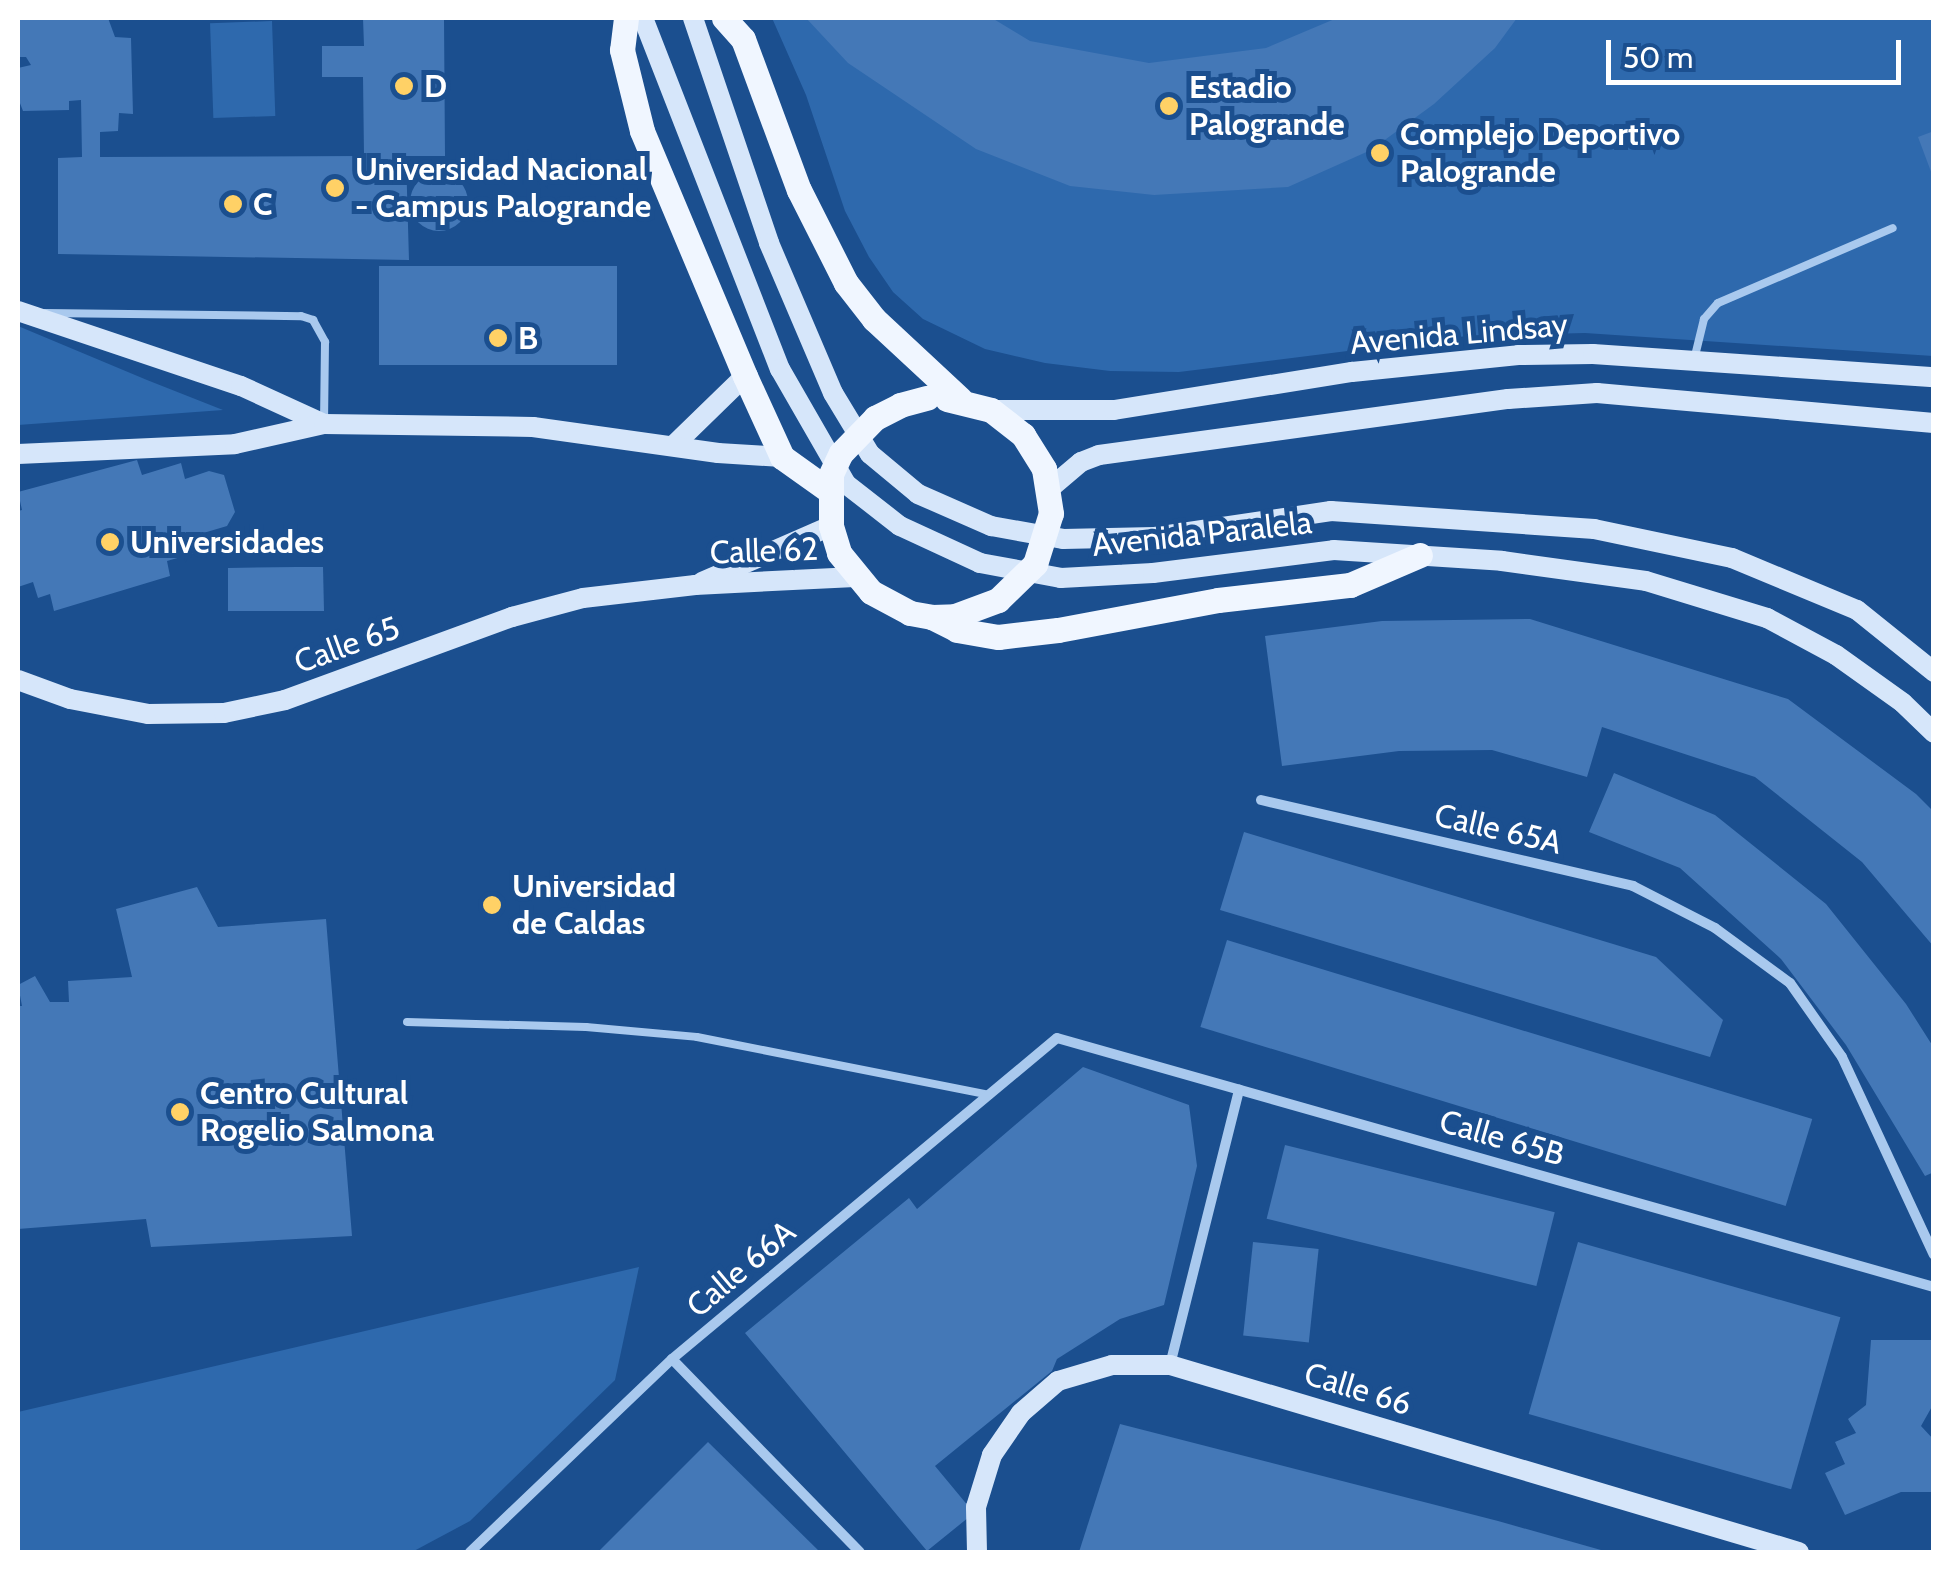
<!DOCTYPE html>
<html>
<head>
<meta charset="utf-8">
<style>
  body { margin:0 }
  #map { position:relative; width:1951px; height:1570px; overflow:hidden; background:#1b4f8f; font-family:Cabin,sans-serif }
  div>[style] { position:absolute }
  .green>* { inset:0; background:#2e69ad; transform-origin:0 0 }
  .building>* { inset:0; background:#4478b7; transform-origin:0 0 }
  .round { border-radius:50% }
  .lane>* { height:8px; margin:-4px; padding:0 4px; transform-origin:4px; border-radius:4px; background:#a9c9ee }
  .street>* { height:10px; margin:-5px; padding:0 5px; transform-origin:5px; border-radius:5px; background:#a9c9ee }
  .secondary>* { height:20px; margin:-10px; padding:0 10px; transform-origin:10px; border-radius:10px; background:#d6e6fa }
  .primary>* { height:25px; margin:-12.5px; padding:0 12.5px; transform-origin:12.5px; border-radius:12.5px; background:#f0f6ff }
  .primary-bridge>* { height:25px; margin:-12.5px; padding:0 12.5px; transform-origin:12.5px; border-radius:12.5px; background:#f0f6ff }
  .dots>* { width:28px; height:28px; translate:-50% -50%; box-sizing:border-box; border:5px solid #1b4f8f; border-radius:50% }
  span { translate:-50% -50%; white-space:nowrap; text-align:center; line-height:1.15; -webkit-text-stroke:10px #1b4f8f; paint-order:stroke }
  .poi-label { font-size:32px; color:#fff; font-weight:700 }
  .left { translate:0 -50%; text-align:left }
  .street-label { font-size:32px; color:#fff }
  .frame { position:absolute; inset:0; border:20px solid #fff; pointer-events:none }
  .scale { position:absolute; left:1606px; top:40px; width:295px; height:45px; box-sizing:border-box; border:5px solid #fff; border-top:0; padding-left:12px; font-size:30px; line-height:35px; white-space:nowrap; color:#fff; -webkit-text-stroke:8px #1b4f8f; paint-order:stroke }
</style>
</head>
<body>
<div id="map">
  <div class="green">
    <i style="clip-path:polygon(772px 18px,1933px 18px,1933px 356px,1585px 333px,1467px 336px,1179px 372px,1110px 371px,1045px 363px,985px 349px,923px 319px,893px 292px,869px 257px,845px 211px,806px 95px)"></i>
    <i style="left:272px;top:21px;width:95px;height:62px;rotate:88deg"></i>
    <i style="clip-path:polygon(18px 326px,147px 380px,223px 410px,18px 425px)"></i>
    <i style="clip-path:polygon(639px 1267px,615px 1380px,470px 1521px,412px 1552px,18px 1552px,18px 1412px)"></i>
  </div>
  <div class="building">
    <i style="clip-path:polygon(18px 18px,108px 18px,115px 37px,131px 38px,133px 114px,119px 113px,118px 131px,100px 132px,100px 157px,364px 156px,363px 77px,322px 77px,322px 46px,364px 46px,363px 18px,444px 18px,445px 156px,406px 156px,409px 260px,58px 254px,58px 158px,82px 157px,81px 100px,69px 101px,69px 110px,23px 111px,18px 98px,18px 68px,31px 65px,26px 57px,18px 57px)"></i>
    <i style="clip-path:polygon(806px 18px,992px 18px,1030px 41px,1149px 63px,1266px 48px,1337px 18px,1517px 18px,1495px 48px,1434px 104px,1371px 150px,1288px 187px,1154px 195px,1070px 186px,976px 149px,848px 63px)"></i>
    <i style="clip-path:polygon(1934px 131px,1934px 176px,1933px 177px,1918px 137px)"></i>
    <i class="round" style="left:410px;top:173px;width:58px;height:58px"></i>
    <i style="left:617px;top:266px;width:99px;height:238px;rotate:90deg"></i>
    <i style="clip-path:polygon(137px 460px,142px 475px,181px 463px,185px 479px,209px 471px,224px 475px,235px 512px,227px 526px,200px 534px,205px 550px,167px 561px,170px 576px,54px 611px,50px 594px,38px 598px,33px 582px,18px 587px,18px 511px,22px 510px,18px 492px)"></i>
    <i style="clip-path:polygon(297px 567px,323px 567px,324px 611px,228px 611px,228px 568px)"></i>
    <i style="clip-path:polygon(1530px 619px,1788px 699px,1916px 794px,1934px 812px,1934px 947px,1862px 862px,1755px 777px,1602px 727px,1587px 777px,1492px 750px,1399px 751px,1282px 766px,1265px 636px,1382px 621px)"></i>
    <i style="clip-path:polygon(1614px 773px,1715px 815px,1826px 904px,1906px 1004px,1934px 1048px,1934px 1172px,1925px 1176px,1846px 1045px,1781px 959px,1680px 868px,1589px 832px)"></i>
    <i style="clip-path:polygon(1244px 832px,1656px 957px,1723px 1020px,1710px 1057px,1220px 910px)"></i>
    <i style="clip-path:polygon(197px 887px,218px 927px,326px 919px,352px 1236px,151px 1247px,146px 1219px,18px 1229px,18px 1006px,22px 1006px,18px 985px,35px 976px,50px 1002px,69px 1002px,68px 981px,132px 977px,116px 909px)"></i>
    <i style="left:1227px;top:940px;width:612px;height:91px;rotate:17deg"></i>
    <i style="clip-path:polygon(1083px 1067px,1189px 1105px,1197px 1166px,1164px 1305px,1120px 1319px,1057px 1359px,1052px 1371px,935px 1466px,974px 1513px,927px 1551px,745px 1333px,909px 1198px,917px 1209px)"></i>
    <i style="left:1285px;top:1145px;width:278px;height:76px;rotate:14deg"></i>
    <i style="left:1253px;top:1242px;width:66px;height:94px;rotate:6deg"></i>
    <i style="left:1578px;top:1242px;width:273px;height:179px;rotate:16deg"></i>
    <i style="clip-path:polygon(1871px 1340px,1931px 1340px,1934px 1403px,1921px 1426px,1934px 1440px,1934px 1492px,1901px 1492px,1845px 1515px,1825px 1473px,1845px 1464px,1835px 1442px,1856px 1433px,1848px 1419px,1866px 1405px)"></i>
    <i style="clip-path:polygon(1120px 1424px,1498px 1521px,1608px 1552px,1079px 1552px)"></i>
    <i style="clip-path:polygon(708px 1442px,820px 1552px,598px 1552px)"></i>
  </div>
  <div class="lane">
    <i style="left:45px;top:313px;width:256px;rotate:0.7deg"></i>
    <i style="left:301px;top:316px;width:13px;rotate:18deg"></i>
    <i style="left:313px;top:320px;width:25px;rotate:61deg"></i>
    <i style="left:325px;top:342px;width:81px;rotate:90.7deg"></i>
    <i style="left:1694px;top:360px;width:42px;rotate:-76.3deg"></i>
    <i style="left:1704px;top:319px;width:21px;rotate:-49deg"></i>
    <i style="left:1718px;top:303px;width:190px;rotate:-23.2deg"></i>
    <i style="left:407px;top:1022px;width:179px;rotate:1.6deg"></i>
    <i style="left:586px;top:1027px;width:111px;rotate:5.1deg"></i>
    <i style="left:697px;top:1037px;width:298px;rotate:11.2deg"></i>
  </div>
  <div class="street">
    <i style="left:1261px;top:800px;width:382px;rotate:13deg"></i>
    <i style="left:1633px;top:886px;width:92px;rotate:27.1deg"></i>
    <i style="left:1715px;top:928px;width:93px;rotate:36.3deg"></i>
    <i style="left:1790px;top:983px;width:90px;rotate:54.9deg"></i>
    <i style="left:1842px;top:1057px;width:218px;rotate:65.1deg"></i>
    <i style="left:672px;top:1359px;width:269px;rotate:45.8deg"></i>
    <i style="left:1170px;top:1365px;width:284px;rotate:-75.9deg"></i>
    <i style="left:470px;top:1552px;width:279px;rotate:-43.7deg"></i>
    <i style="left:672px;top:1359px;width:501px;rotate:-39.82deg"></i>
    <i style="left:1057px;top:1038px;width:912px;rotate:15.85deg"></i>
  </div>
  <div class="secondary">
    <i style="left:643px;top:18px;width:377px;rotate:68.7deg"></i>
    <i style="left:780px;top:369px;width:133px;rotate:60.1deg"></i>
    <i style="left:846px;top:484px;width:68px;rotate:37.9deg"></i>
    <i style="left:900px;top:526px;width:88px;rotate:24.8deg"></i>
    <i style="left:980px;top:563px;width:82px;rotate:10.5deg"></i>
    <i style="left:1061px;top:578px;width:92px;rotate:-3.1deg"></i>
    <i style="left:1153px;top:573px;width:182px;rotate:-7.2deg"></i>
    <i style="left:1334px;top:550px;width:168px;rotate:3.7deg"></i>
    <i style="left:1502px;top:561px;width:145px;rotate:7.9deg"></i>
    <i style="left:1646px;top:581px;width:127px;rotate:17deg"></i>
    <i style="left:1767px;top:618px;width:78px;rotate:28.2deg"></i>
    <i style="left:1836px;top:655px;width:82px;rotate:35.6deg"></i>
    <i style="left:1903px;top:703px;width:43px;rotate:44.1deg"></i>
    <i style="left:693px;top:18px;width:237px;rotate:71.3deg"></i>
    <i style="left:769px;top:243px;width:163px;rotate:66.9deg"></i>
    <i style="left:833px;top:393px;width:71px;rotate:58.8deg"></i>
    <i style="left:870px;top:454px;width:62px;rotate:39.8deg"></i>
    <i style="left:918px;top:494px;width:80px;rotate:23.7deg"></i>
    <i style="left:991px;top:526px;width:73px;rotate:10.2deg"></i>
    <i style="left:1063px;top:539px;width:92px;rotate:-1.2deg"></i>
    <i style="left:1155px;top:537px;width:178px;rotate:-8.4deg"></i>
    <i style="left:1331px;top:511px;width:264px;rotate:3.9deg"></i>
    <i style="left:1594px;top:529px;width:141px;rotate:11.9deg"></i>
    <i style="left:1732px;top:558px;width:135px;rotate:22.6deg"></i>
    <i style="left:1857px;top:610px;width:99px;rotate:38.8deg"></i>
    <i style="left:18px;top:311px;width:235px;rotate:18.6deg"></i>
    <i style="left:241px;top:386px;width:91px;rotate:24.6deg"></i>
    <i style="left:991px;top:410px;width:123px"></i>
    <i style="left:1114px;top:410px;width:241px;rotate:-9.1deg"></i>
    <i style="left:1352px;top:372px;width:167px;rotate:-5.8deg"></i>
    <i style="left:1518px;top:355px;width:75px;rotate:-0.8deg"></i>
    <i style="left:1593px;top:354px;width:342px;rotate:3.9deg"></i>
    <i style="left:675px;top:444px;width:98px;rotate:-44.2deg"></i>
    <i style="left:18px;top:454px;width:217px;rotate:-2.6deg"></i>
    <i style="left:235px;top:444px;width:91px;rotate:-12.7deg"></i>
    <i style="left:324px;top:424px;width:209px;rotate:0.8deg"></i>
    <i style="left:533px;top:427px;width:187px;rotate:8deg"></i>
    <i style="left:718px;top:453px;width:64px;rotate:3.6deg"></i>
    <i style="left:1049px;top:489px;width:42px;rotate:-40.2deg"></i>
    <i style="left:1081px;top:462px;width:19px;rotate:-21deg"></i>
    <i style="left:1099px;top:455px;width:413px;rotate:-7.8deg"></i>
    <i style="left:1508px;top:399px;width:89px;rotate:-3.9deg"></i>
    <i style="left:1597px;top:393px;width:338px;rotate:5.1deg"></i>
    <i style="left:702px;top:582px;width:141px;rotate:-23.5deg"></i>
    <i style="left:18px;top:680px;width:55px;rotate:20.1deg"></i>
    <i style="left:70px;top:699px;width:79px;rotate:10.9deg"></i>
    <i style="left:148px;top:714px;width:76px;rotate:-0.8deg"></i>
    <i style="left:224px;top:713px;width:62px;rotate:-12deg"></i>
    <i style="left:285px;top:700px;width:242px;rotate:-20.1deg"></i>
    <i style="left:512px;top:617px;width:73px;rotate:-15deg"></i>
    <i style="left:583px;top:598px;width:113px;rotate:-6.6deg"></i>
    <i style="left:695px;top:585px;width:160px;rotate:-2.9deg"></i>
    <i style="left:977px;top:1552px;width:45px;rotate:-91.3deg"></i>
    <i style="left:976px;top:1507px;width:54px;rotate:-72.9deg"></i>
    <i style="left:992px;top:1455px;width:51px;rotate:-55.4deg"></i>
    <i style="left:1021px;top:1413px;width:49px;rotate:-40.9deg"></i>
    <i style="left:1058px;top:1381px;width:56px;rotate:-16.5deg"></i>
    <i style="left:1112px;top:1365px;width:58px"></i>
    <i style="left:1170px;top:1365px;width:656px;rotate:16.56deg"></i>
  </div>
  <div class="primary">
    <i style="left:626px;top:18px;width:32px;rotate:97deg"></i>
    <i style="left:622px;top:50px;width:83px;rotate:76.1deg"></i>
    <i style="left:642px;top:131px;width:266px;rotate:67.2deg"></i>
    <i style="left:745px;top:376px;width:89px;rotate:65.4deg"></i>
    <i style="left:782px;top:457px;width:60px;rotate:35.5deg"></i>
    <i style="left:724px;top:18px;width:28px;rotate:48deg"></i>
    <i style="left:743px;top:39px;width:161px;rotate:69.7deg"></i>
    <i style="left:799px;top:190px;width:104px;rotate:63.2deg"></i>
    <i style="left:846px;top:283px;width:46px;rotate:52.1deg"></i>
    <i style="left:874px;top:319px;width:117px;rotate:42.9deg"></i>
    <i style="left:947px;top:399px;width:45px;rotate:14deg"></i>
    <i style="left:991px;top:410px;width:41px;rotate:38deg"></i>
    <i style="left:1023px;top:435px;width:40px;rotate:58deg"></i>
    <i style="left:1044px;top:469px;width:45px;rotate:81deg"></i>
    <i style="left:831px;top:476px;width:50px;rotate:90deg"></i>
    <i style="left:831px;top:526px;width:28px;rotate:73deg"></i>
    <i style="left:839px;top:553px;width:50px;rotate:50.6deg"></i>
    <i style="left:871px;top:592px;width:44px;rotate:28.3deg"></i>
    <i style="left:910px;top:613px;width:22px;rotate:10deg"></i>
    <i style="left:932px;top:617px;width:23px;rotate:-2deg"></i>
    <i style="left:955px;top:616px;width:46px;rotate:-20.4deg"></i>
    <i style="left:932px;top:617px;width:28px;rotate:27deg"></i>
    <i style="left:957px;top:630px;width:42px;rotate:9.7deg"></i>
    <i style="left:998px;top:637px;width:60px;rotate:-6.7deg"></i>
    <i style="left:1058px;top:630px;width:163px;rotate:-10.6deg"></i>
    <i style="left:1218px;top:600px;width:133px;rotate:-6.5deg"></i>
    <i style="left:1350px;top:585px;width:76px;rotate:-23.2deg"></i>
  </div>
  <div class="primary-bridge">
    <i style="left:831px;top:474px;width:23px;rotate:-65deg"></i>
    <i style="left:841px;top:453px;width:49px;rotate:-45.8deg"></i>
    <i style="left:875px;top:418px;width:28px;rotate:-27deg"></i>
    <i style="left:900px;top:405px;width:28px;rotate:-15deg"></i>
    <i style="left:998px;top:600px;width:52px;rotate:-44.2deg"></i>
    <i style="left:1035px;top:564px;width:53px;rotate:-72.6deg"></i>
  </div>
  <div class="dots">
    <i style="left:404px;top:86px;background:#ffd166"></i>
    <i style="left:1169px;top:106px;background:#ffd166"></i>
    <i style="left:1380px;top:153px;background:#ffd166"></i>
    <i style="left:335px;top:188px;background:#ffd166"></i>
    <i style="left:233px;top:204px;background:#ffd166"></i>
    <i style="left:498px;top:338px;background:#ffd166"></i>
    <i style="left:110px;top:542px;background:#ffd166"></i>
    <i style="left:492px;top:905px;background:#ffd166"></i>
    <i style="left:180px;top:1112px;background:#ffd166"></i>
  </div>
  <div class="poi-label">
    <span class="left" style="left:424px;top:86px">D</span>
    <span class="left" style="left:1189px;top:106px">Estadio<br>Palogrande</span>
    <span class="left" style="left:1400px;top:153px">Complejo Deportivo<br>Palogrande</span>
    <span class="left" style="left:355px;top:188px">Universidad Nacional<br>- Campus Palogrande</span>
    <span class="left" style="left:253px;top:204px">C</span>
    <span class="left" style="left:518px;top:338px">B</span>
    <span class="left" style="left:130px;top:542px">Universidades</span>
    <span class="left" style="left:512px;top:905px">Universidad<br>de Caldas</span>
    <span class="left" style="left:200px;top:1112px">Centro Cultural<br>Rogelio Salmona</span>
  </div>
  <div class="street-label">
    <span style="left:1459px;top:334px;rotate:-5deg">Avenida Lindsay</span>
    <span style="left:1202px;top:534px;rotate:-6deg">Avenida Paralela</span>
    <span style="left:764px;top:551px;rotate:-2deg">Calle 62</span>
    <span style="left:347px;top:645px;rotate:-20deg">Calle 65</span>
    <span style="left:1498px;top:829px;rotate:13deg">Calle 65A</span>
    <span style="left:1502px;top:1138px;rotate:16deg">Calle 65B</span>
    <span style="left:741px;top:1269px;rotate:-40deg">Calle 66A</span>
    <span style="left:1358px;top:1389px;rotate:17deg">Calle 66</span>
  </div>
  <div class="frame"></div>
  <div class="scale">50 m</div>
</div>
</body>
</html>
